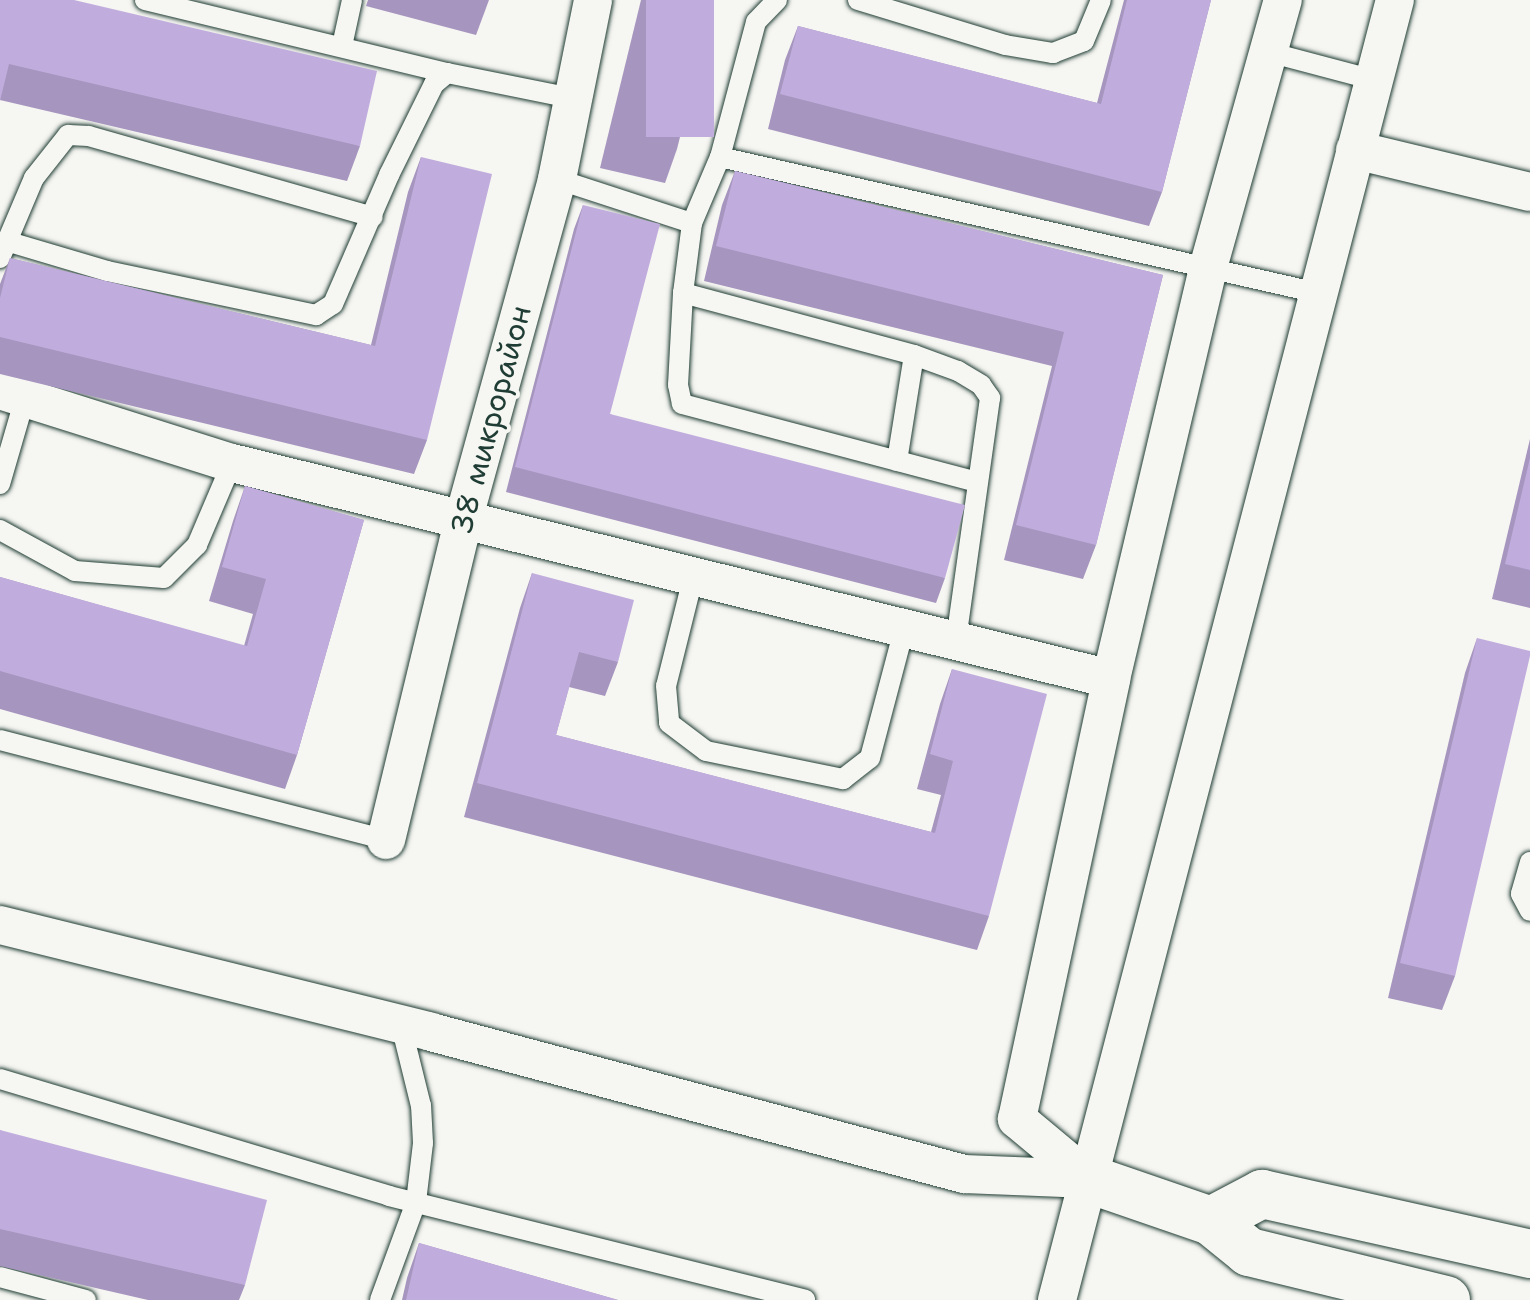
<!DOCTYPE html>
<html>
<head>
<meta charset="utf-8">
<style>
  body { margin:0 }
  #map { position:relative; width:1530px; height:1300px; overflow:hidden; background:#f6f6f2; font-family:"Shantell Sans",sans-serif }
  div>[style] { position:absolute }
  .roads { filter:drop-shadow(0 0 2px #1f3d34) drop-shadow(0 0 2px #1f3d34) }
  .service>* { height:20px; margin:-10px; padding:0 10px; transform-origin:10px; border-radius:10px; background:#f6f6f2 }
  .minor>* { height:38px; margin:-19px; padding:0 19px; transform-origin:19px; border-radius:19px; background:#f6f6f2 }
  .tertiary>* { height:48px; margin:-24px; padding:0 24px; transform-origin:24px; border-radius:24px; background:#f6f6f2 }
  .wall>* { inset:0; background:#a695be }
  .building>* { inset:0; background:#c1addd; transform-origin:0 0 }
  span { translate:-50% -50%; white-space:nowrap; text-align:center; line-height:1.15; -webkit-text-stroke:8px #f6f6f2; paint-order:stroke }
  .street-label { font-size:30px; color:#1f3d34 }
</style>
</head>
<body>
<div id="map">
  <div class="roads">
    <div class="service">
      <i style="left:145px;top:0;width:311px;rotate:13.6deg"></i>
      <i style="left:777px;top:0;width:30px;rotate:134deg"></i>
      <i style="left:756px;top:22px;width:140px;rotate:104.9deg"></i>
      <i style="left:720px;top:157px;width:72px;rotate:113deg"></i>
      <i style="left:692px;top:223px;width:71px;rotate:97.3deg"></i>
      <i style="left:683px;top:293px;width:92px;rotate:93.1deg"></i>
      <i style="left:678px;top:385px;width:19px;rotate:78deg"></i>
      <i style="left:682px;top:404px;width:305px;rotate:14.8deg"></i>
      <i style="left:858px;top:0;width:154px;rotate:17deg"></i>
      <i style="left:1005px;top:45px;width:49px;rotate:9.5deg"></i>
      <i style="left:1053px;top:53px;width:33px;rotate:-21deg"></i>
      <i style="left:1084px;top:41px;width:44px;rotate:-67.5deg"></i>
      <i style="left:342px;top:46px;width:47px;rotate:-77.7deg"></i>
      <i style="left:1268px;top:52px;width:110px;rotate:14.8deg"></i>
      <i style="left:720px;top:157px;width:613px;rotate:12.81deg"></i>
      <i style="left:557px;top:179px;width:142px;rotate:18.1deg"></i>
      <i style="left:6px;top:241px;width:105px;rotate:16.5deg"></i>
      <i style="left:107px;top:271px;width:214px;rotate:11.9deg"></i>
      <i style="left:316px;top:315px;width:20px;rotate:-33deg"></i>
      <i style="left:333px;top:304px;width:141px;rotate:-66.5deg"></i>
      <i style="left:389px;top:175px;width:102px;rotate:-63.7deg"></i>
      <i style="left:434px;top:84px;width:17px;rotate:-40deg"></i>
      <i style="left:447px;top:73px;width:126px;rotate:11.4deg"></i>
      <i style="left:0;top:258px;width:87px;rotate:-67deg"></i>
      <i style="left:34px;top:178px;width:55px;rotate:-51.7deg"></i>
      <i style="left:68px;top:135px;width:21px;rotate:3deg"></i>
      <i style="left:89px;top:136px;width:295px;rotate:15.9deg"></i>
      <i style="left:683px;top:293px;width:239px;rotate:15deg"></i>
      <i style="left:914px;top:355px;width:47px;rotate:20deg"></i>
      <i style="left:958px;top:371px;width:27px;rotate:31deg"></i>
      <i style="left:981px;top:385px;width:16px;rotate:55deg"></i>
      <i style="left:990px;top:398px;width:245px;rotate:98deg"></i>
      <i style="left:897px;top:461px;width:107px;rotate:-80.9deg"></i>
      <i style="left:0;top:484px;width:90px;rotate:-73.8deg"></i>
      <i style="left:0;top:530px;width:85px;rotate:28.7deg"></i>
      <i style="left:75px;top:571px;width:89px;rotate:4.5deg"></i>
      <i style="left:164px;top:578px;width:47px;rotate:-45deg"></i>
      <i style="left:197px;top:545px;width:89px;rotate:-66.9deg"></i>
      <i style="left:693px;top:578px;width:111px;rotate:104deg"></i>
      <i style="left:666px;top:686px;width:37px;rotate:85deg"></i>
      <i style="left:669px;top:723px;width:46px;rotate:37.1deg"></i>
      <i style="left:706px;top:751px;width:140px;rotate:11.6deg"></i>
      <i style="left:843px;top:779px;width:34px;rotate:-38deg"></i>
      <i style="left:870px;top:758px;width:133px;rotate:-75.2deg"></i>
      <i style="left:0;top:740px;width:399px;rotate:14.5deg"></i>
      <i style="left:1530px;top:862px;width:33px;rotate:106deg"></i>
      <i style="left:1521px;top:894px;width:19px;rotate:62deg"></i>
      <i style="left:0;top:1079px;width:406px;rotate:16.7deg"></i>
      <i style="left:389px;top:1196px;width:429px;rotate:14deg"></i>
      <i style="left:0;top:1277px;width:89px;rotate:15deg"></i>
      <i style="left:380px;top:1300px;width:104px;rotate:-69.8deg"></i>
      <i style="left:416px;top:1202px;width:59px;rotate:-83.2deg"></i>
      <i style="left:423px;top:1143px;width:37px;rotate:-93deg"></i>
      <i style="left:421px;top:1106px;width:83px;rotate:-103.9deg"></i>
    </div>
    <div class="minor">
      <i style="left:1355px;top:150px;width:180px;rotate:13.5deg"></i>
      <i style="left:0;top:390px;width:243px;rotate:17.5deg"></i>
      <i style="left:232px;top:463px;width:905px;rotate:13.81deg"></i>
      <i style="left:386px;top:840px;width:328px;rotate:-76.4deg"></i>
      <i style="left:463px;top:521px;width:355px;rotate:-74.6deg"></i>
      <i style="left:557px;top:179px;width:183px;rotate:-78.6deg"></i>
      <i style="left:0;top:925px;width:444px;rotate:13.9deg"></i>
      <i style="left:431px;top:1032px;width:552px;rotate:14.92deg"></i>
      <i style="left:964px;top:1174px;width:125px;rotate:2.3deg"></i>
      <i style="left:1089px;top:1179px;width:94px;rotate:-140.2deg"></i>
      <i style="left:1017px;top:1119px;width:450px;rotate:-77.9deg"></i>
      <i style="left:1111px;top:679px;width:422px;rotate:-76.7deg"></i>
      <i style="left:1208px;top:268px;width:278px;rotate:-74.4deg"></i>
      <i style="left:1057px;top:1300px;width:1343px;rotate:-75.43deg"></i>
    </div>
    <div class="tertiary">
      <i style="left:1089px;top:1179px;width:129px;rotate:19deg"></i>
      <i style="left:1446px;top:1300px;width:203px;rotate:-166.3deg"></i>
      <i style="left:1249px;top:1252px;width:49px;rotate:-140.8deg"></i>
      <i style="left:1211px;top:1221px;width:58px;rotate:-27.9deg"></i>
      <i style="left:1262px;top:1194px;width:275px;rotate:12.6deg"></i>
    </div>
  </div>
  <div class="wall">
    <i style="clip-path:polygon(0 0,360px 146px,347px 181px,0 100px)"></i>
    <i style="clip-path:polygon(368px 0,489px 0,476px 35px,366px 6px)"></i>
    <i style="clip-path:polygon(641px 0,714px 0,677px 149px,665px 183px,600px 168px)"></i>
    <i style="clip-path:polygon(1124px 0,1211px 0,1162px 192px,1149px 226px,768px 129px,785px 60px,798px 26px,1097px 103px)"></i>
    <i style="clip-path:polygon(421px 157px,427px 440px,414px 474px,0 374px,0 284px,10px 258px,371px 345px,408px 192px)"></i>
    <i style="clip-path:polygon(735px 171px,1163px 275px,1096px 545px,1083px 579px,1004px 560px,1052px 366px,704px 281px,722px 205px)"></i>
    <i style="clip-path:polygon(583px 205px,610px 414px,945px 578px,936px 603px,506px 492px,574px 229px)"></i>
    <i style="clip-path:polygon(1530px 439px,1530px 608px,1492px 599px)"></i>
    <i style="clip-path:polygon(245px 486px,364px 520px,297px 755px,285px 789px,0 709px,0 577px,244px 646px,253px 614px,209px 601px,233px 521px)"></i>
    <i style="clip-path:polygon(532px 573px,618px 662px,605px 696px,569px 687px,556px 735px,931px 832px,941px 795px,917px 789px,940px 704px,952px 669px,989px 916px,977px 950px,464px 817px,520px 608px)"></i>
    <i style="clip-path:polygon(1477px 638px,1455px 976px,1442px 1010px,1388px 998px,1465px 673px)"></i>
    <i style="clip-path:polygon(0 1130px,245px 1285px,239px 1300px,148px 1300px,0 1266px)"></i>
    <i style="clip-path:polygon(419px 1243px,618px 1300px,402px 1300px,407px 1278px)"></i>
  </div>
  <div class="building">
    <i style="clip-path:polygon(0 0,74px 0,377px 71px,360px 146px,9px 64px,0 101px)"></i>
    <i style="left:646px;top:0;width:68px;height:137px"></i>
    <i style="clip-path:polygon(1127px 0,1211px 0,1162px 192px,780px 94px,798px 26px,1101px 104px)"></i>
    <i style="clip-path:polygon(421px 157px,492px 174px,427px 440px,0 337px,0 298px,10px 258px,375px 346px)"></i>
    <i style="clip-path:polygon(735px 171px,1163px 275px,1096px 545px,1016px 525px,1064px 332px,716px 246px)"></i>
    <i style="clip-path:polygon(583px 205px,660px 224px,610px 414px,965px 505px,945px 578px,515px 467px)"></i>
    <i style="clip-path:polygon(1530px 458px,1530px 570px,1505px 564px)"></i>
    <i style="clip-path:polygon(245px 486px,364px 520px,297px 755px,0 671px,0 577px,247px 646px,266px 579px,222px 567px)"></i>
    <i style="clip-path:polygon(532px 573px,634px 600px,618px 662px,579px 652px,556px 735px,935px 833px,953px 761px,930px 754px,952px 669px,1047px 694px,989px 916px,477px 783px)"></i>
    <i style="clip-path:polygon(1477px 638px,1530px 651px,1530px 656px,1455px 976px,1400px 963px)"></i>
    <i style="clip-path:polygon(0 1130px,267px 1200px,245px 1285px,0 1229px)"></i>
    <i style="clip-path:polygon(419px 1243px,618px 1300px,406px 1300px)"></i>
  </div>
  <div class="street-label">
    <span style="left:491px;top:420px;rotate:-75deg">38 микрорайон</span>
  </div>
</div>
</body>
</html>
